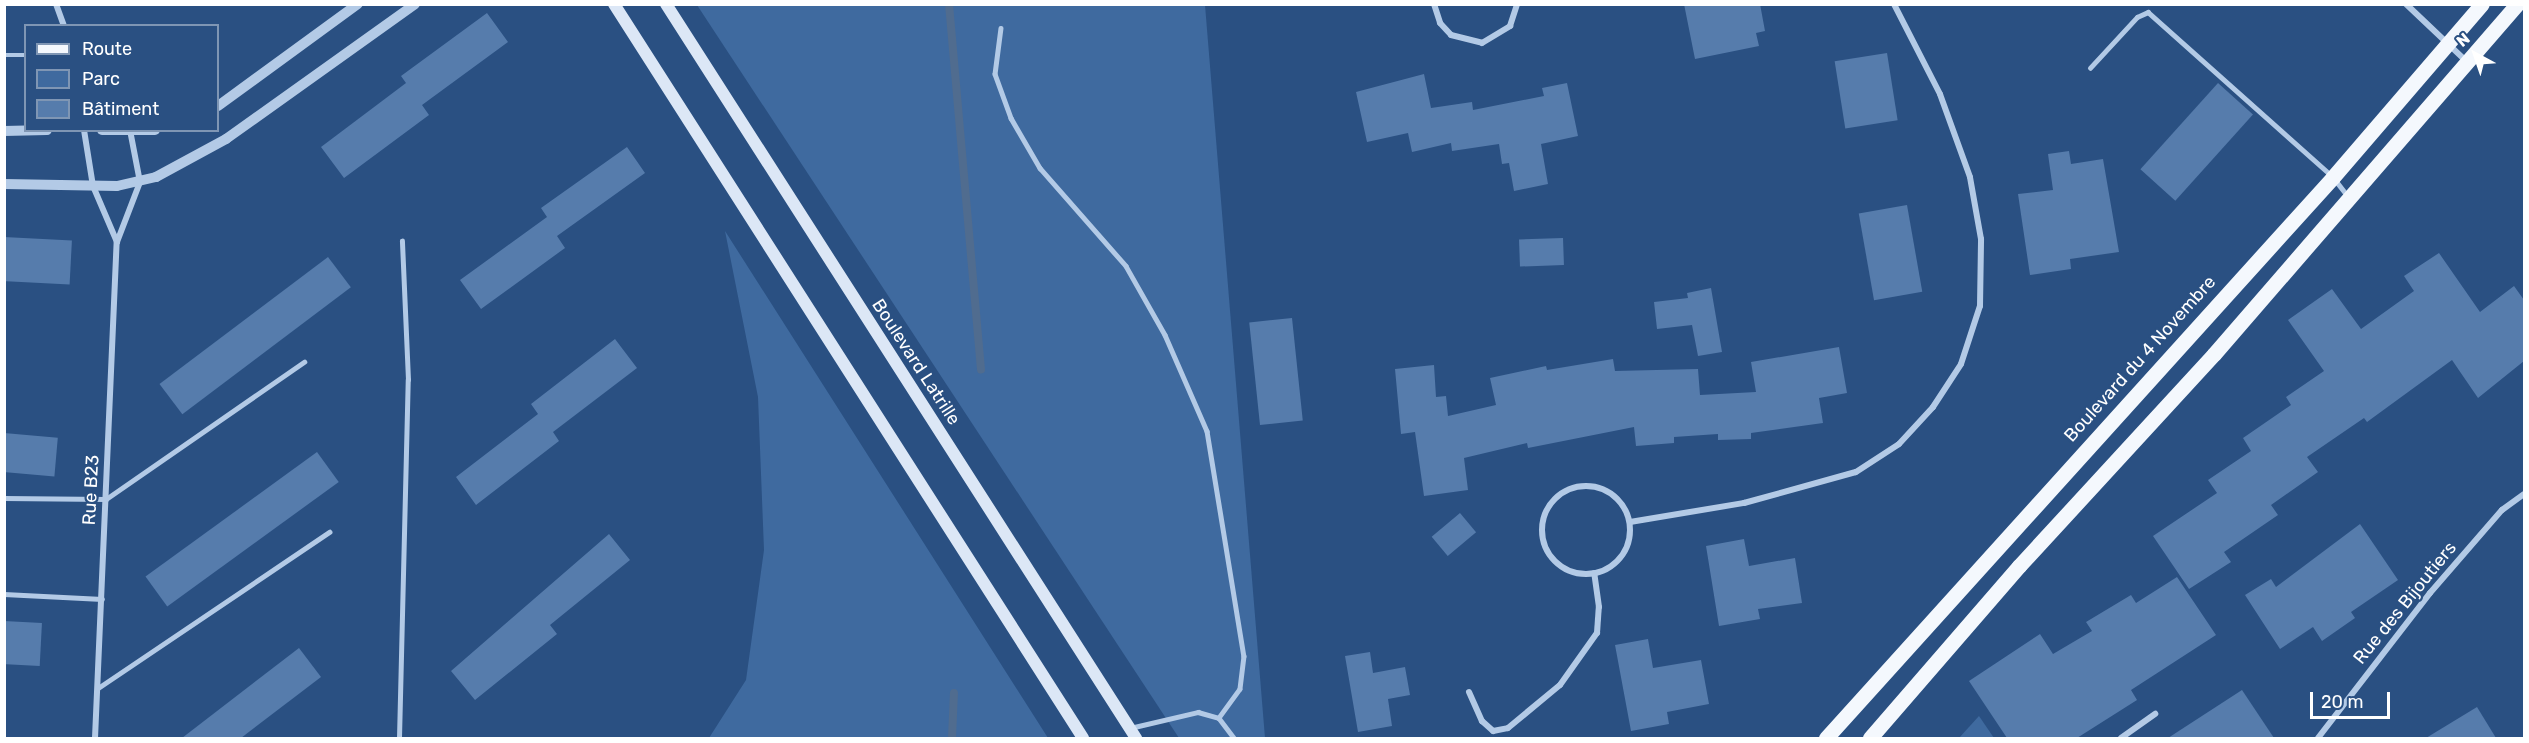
<!DOCTYPE html>
<html>
<head>
<meta charset="utf-8">
<style>
  body { margin:0 }
  #map { position:relative; width:2529px; height:743px; overflow:hidden; background:#2a5082; font-family:Rubik,sans-serif }
  div>[style] { position:absolute }
  .green>* { inset:0; background:#3f6a9f }
  .stream>* { height:8px; margin:-4px; padding:0 4px; transform-origin:4px; border-radius:4px; background:#506c8f }
  .building>* { inset:0; background:#567cac; transform-origin:0 0 }
  .service>* { height:4.5px; margin:-2.25px; padding:0 2.25px; transform-origin:2.25px; border-radius:2.25px; background:#b3cae6 }
  .minor>* { height:6px; margin:-3px; padding:0 3px; transform-origin:3px; border-radius:3px; background:#b3cae6 }
  .minor>.ring { margin:-3px; padding:0; box-sizing:content-box; background:none; border:6px solid #b3cae6; border-radius:50% }
  .tertiary>* { height:10px; margin:-5px; padding:0 5px; transform-origin:5px; border-radius:5px; background:#b3cae6 }
  .secondary>* { height:12px; margin:-6px; padding:0 6px; transform-origin:6px; border-radius:6px; background:#dce7f6 }
  .primary>* { height:15px; margin:-7.5px; padding:0 7.5px; transform-origin:7.5px; border-radius:7.5px; background:#f4f8fd }
  span { translate:-50% -50%; white-space:nowrap; text-align:center; line-height:1.15; -webkit-text-stroke:4.5px #2a5082; paint-order:stroke }
  .street-label { font-size:18px; color:#fff }
  .frame { position:absolute; inset:0; border:6px solid #fff; pointer-events:none }
  .legend { position:absolute; left:24px; top:24px; width:195px; height:108px; box-sizing:border-box; background:#2a5082; border:2px solid #7f96b4; margin:0; padding:8px 10px; list-style:none; font-size:18px; color:#fff }
  .legend li { display:flex; align-items:center; gap:12px; height:30px }
  .legend b { width:30px; border:2px solid #7f96b4 }
  .north { position:absolute; left:2445px; top:24px; width:60px; height:60px; -webkit-text-stroke:4px #2a5082; paint-order:stroke; rotate:320deg; font-size:16px; font-weight:700; line-height:24px; text-align:center; color:#fff }
  .north::after { content:''; display:block; margin:auto; width:21px; height:27px; background:#fff; clip-path:polygon(50% 0,100% 100%,50% 72%,0 100%) }
  .scale { position:absolute; left:2310px; top:692px; width:80px; height:27px; box-sizing:border-box; border:3px solid #fff; border-top:0; padding-left:8px; font-size:18px; line-height:21px; white-space:nowrap; color:#fff; -webkit-text-stroke:4px #2a5082; paint-order:stroke }
</style>
</head>
<body>
<div id="map">
  <div class="green">
    <i style="clip-path:polygon(697px 5px,1205px 5px,1265px 738px,1179px 738px)"></i>
    <i style="clip-path:polygon(725px 231px,1048px 738px,709px 738px,746px 680px,764px 550px,758px 397px)"></i>
    <i style="clip-path:polygon(1979px 716px,1994px 738px,1959px 738px)"></i>
  </div>
  <div class="stream">
    <i style="left:949px;top:4px;width:367px;rotate:85deg"></i>
    <i style="left:952px;top:738px;width:45px;rotate:-87.5deg"></i>
  </div>
  <div class="building">
    <i style="clip-path:polygon(1684px 4px,1760px 4px,1765px 31px,1756px 33px,1759px 46px,1695px 59px)"></i>
    <i style="clip-path:polygon(487px 13px,508px 42px,422px 105px,429px 115px,344px 178px,321px 147px,406px 83px,401px 76px)"></i>
    <i style="left:1887px;top:53px;width:68px;height:53px;rotate:81deg"></i>
    <i style="clip-path:polygon(1424px 74px,1431px 108px,1472px 102px,1473px 110px,1544px 96px,1542px 88px,1567px 83px,1578px 136px,1541px 144px,1548px 184px,1514px 191px,1509px 163px,1502px 164px,1499px 144px,1452px 151px,1451px 143px,1412px 152px,1408px 133px,1367px 142px,1356px 92px)"></i>
    <i style="left:2218px;top:83px;width:47px;height:116px;rotate:42deg"></i>
    <i style="clip-path:polygon(627px 147px,645px 173px,557px 236px,565px 248px,481px 309px,460px 280px,547px 217px,541px 208px)"></i>
    <i style="clip-path:polygon(2069px 151px,2071px 164px,2103px 159px,2119px 252px,2070px 259px,2071px 269px,2030px 275px,2018px 194px,2053px 190px,2048px 154px)"></i>
    <i style="left:1907px;top:205px;width:88px;height:49px;rotate:80deg"></i>
    <i style="left:4px;top:237px;width:68px;height:44px;rotate:3deg"></i>
    <i style="left:1563px;top:238px;width:27px;height:44px;rotate:88deg"></i>
    <i style="clip-path:polygon(2439px 253px,2480px 312px,2514px 286px,2524px 300px,2524px 361px,2478px 398px,2452px 360px,2367px 422px,2364px 418px,2307px 457px,2318px 472px,2271px 505px,2278px 515px,2224px 552px,2231px 562px,2189px 589px,2153px 536px,2217px 493px,2208px 480px,2251px 451px,2243px 438px,2291px 405px,2286px 397px,2324px 371px,2288px 320px,2332px 289px,2361px 329px,2414px 291px,2404px 276px)"></i>
    <i style="left:328px;top:257px;width:38px;height:211px;rotate:53deg"></i>
    <i style="clip-path:polygon(1711px 288px,1722px 352px,1698px 356px,1692px 325px,1657px 329px,1654px 302px,1688px 298px,1687px 293px)"></i>
    <i style="left:1292px;top:318px;width:103px;height:43px;rotate:84deg"></i>
    <i style="clip-path:polygon(615px 339px,637px 368px,553px 432px,559px 441px,476px 505px,456px 477px,538px 414px,531px 404px)"></i>
    <i style="clip-path:polygon(1839px 347px,1847px 393px,1819px 398px,1823px 423px,1751px 433px,1751px 439px,1718px 440px,1718px 434px,1674px 437px,1674px 443px,1636px 446px,1634px 427px,1528px 448px,1527px 443px,1464px 458px,1468px 490px,1424px 496px,1415px 432px,1401px 434px,1395px 369px,1434px 365px,1436px 397px,1446px 396px,1448px 416px,1496px 405px,1490px 378px,1546px 366px,1547px 370px,1613px 359px,1615px 371px,1698px 369px,1700px 395px,1756px 392px,1751px 362px)"></i>
    <i style="left:4px;top:433px;width:54px;height:39px;rotate:5deg"></i>
    <i style="left:317px;top:452px;width:37px;height:212px;rotate:54deg"></i>
    <i style="left:1460px;top:513px;width:25px;height:37px;rotate:50deg"></i>
    <i style="clip-path:polygon(2360px 524px,2398px 580px,2351px 612px,2355px 618px,2322px 641px,2313px 627px,2280px 649px,2245px 595px,2271px 579px,2276px 587px)"></i>
    <i style="clip-path:polygon(609px 534px,630px 560px,550px 625px,557px 634px,475px 700px,451px 671px)"></i>
    <i style="clip-path:polygon(1744px 539px,1749px 566px,1795px 558px,1802px 603px,1758px 609px,1760px 619px,1719px 626px,1706px 546px)"></i>
    <i style="clip-path:polygon(2177px 577px,2216px 635px,2131px 690px,2137px 700px,2077px 738px,2007px 738px,1969px 681px,2040px 634px,2053px 654px,2092px 631px,2086px 622px,2131px 595px,2136px 603px)"></i>
    <i style="left:4px;top:621px;width:38px;height:43px;rotate:3deg"></i>
    <i style="clip-path:polygon(1648px 639px,1653px 668px,1701px 660px,1709px 704px,1667px 712px,1669px 724px,1631px 731px,1615px 645px)"></i>
    <i style="clip-path:polygon(299px 648px,321px 677px,241px 738px,182px 738px)"></i>
    <i style="clip-path:polygon(1370px 652px,1373px 673px,1405px 667px,1410px 695px,1388px 699px,1392px 726px,1358px 732px,1345px 656px)"></i>
    <i style="clip-path:polygon(2242px 690px,2274px 738px,2168px 738px)"></i>
    <i style="clip-path:polygon(2477px 707px,2496px 738px,2426px 738px)"></i>
  </div>
  <div class="service">
    <i style="left:1001px;top:28px;width:46px;rotate:97.4deg"></i>
    <i style="left:995px;top:74px;width:47px;rotate:70deg"></i>
    <i style="left:1011px;top:118px;width:58px;rotate:59.9deg"></i>
    <i style="left:1040px;top:168px;width:130px;rotate:48.7deg"></i>
    <i style="left:1126px;top:266px;width:79px;rotate:60.5deg"></i>
    <i style="left:1165px;top:335px;width:105px;rotate:66.4deg"></i>
    <i style="left:1207px;top:431px;width:228px;rotate:80.7deg"></i>
    <i style="left:1244px;top:656px;width:33px;rotate:97deg"></i>
    <i style="left:1240px;top:689px;width:36px;rotate:126deg"></i>
    <i style="left:4px;top:55px;width:22px"></i>
    <i style="left:2090px;top:68px;width:69px;rotate:-47.3deg"></i>
    <i style="left:2137px;top:17px;width:12px;rotate:-24deg"></i>
    <i style="left:2148px;top:12px;width:248px;rotate:41.7deg"></i>
    <i style="left:2333px;top:177px;width:24px;rotate:52deg"></i>
    <i style="left:4px;top:498px;width:102px;rotate:0.6deg"></i>
    <i style="left:106px;top:499px;width:241px;rotate:-34.7deg"></i>
    <i style="left:4px;top:594px;width:98px;rotate:2.9deg"></i>
    <i style="left:98px;top:688px;width:279px;rotate:-34deg"></i>
    <i style="left:1130px;top:728px;width:70px;rotate:-13.2deg"></i>
    <i style="left:1198px;top:712px;width:22px;rotate:16deg"></i>
    <i style="left:1219px;top:718px;width:25px;rotate:53deg"></i>
    <i style="left:399px;top:738px;width:358px;rotate:-88.6deg"></i>
    <i style="left:408px;top:380px;width:139px;rotate:-92.5deg"></i>
  </div>
  <div class="minor">
    <i style="left:56px;top:4px;width:23px;rotate:70deg"></i>
    <i style="left:1434px;top:4px;width:20px;rotate:72deg"></i>
    <i style="left:1440px;top:23px;width:16px;rotate:47deg"></i>
    <i style="left:1451px;top:35px;width:32px;rotate:14deg"></i>
    <i style="left:1482px;top:43px;width:33px;rotate:-31deg"></i>
    <i style="left:1510px;top:26px;width:23px;rotate:-72deg"></i>
    <i style="left:2406px;top:4px;width:83px;rotate:43.5deg"></i>
    <i style="left:84px;top:130px;width:57px;rotate:80.9deg"></i>
    <i style="left:93px;top:186px;width:61px;rotate:66.8deg"></i>
    <i class="ring" style="left:1542px;top:486px;width:82px;height:82px"></i>
    <i style="left:1630px;top:522px;width:116px;rotate:-9.5deg"></i>
    <i style="left:1744px;top:503px;width:116px;rotate:-15.5deg"></i>
    <i style="left:1856px;top:472px;width:51px;rotate:-33.1deg"></i>
    <i style="left:1899px;top:444px;width:50px;rotate:-47.4deg"></i>
    <i style="left:1933px;top:407px;width:51px;rotate:-56.9deg"></i>
    <i style="left:1961px;top:364px;width:61px;rotate:-71.9deg"></i>
    <i style="left:1980px;top:306px;width:67px;rotate:-89.1deg"></i>
    <i style="left:1981px;top:239px;width:63px;rotate:-100.1deg"></i>
    <i style="left:1970px;top:177px;width:88px;rotate:-109.9deg"></i>
    <i style="left:1940px;top:94px;width:101px;rotate:-117.1deg"></i>
    <i style="left:1469px;top:692px;width:32px;rotate:66deg"></i>
    <i style="left:1482px;top:721px;width:15px;rotate:42deg"></i>
    <i style="left:1493px;top:731px;width:15px;rotate:-11deg"></i>
    <i style="left:1508px;top:728px;width:67px;rotate:-39.6deg"></i>
    <i style="left:1560px;top:685px;width:64px;rotate:-54.6deg"></i>
    <i style="left:1597px;top:633px;width:26px;rotate:-86deg"></i>
    <i style="left:1599px;top:607px;width:34px;rotate:-98deg"></i>
    <i style="left:95px;top:738px;width:496px;rotate:-87.5deg"></i>
    <i style="left:117px;top:242px;width:64px;rotate:-69deg"></i>
    <i style="left:140px;top:182px;width:53px;rotate:-100.9deg"></i>
    <i style="left:2121px;top:738px;width:42px;rotate:-35.2deg"></i>
    <i style="left:2318px;top:738px;width:183px;rotate:-52.3deg"></i>
    <i style="left:2430px;top:593px;width:110px;rotate:-49.1deg"></i>
    <i style="left:2502px;top:510px;width:27px;rotate:-36deg"></i>
  </div>
  <div class="tertiary">
    <i style="left:218px;top:106px;width:173px;rotate:-36.1deg"></i>
    <i style="left:102px;top:130px;width:53px"></i>
    <i style="left:4px;top:131px;width:43px;rotate:-1.3deg"></i>
    <i style="left:4px;top:184px;width:113px;rotate:1deg"></i>
    <i style="left:117px;top:186px;width:40px;rotate:-13deg"></i>
    <i style="left:156px;top:177px;width:80px;rotate:-28.5deg"></i>
    <i style="left:226px;top:139px;width:232px;rotate:-35.5deg"></i>
  </div>
  <div class="secondary">
    <i style="left:614px;top:4px;width:871px;rotate:57.42deg"></i>
    <i style="left:666px;top:4px;width:872px;rotate:57.37deg"></i>
  </div>
  <div class="primary">
    <i style="left:1826px;top:738px;width:756px;rotate:-47.89deg"></i>
    <i style="left:2333px;top:177px;width:228px;rotate:-49.3deg"></i>
    <i style="left:1870px;top:738px;width:228px;rotate:-49.1deg"></i>
    <i style="left:2019px;top:566px;width:288px;rotate:-47.4deg"></i>
    <i style="left:2214px;top:354px;width:463px;rotate:-49.1deg"></i>
  </div>
  <div class="street-label">
    <span style="left:2140px;top:359px;rotate:-48deg">Boulevard du 4 Novembre</span>
    <span style="left:916px;top:362px;rotate:57deg">Boulevard Latrille</span>
    <span style="left:91px;top:490px;rotate:-87deg">Rue B23</span>
    <span style="left:2405px;top:603px;rotate:-51deg">Rue des Bijoutiers</span>
  </div>
  <div class="frame"></div>
  <ul class="legend">
  <li><b style="height:8px;background:#f4f8fd"></b>Route</li>
  <li><b style="height:16px;background:#3f6a9f"></b>Parc</li>
  <li><b style="height:16px;background:#567cac"></b>Bâtiment</li>
  </ul>
  <div class="north">N</div>
  <div class="scale">20 m</div>
</div>
</body>
</html>
